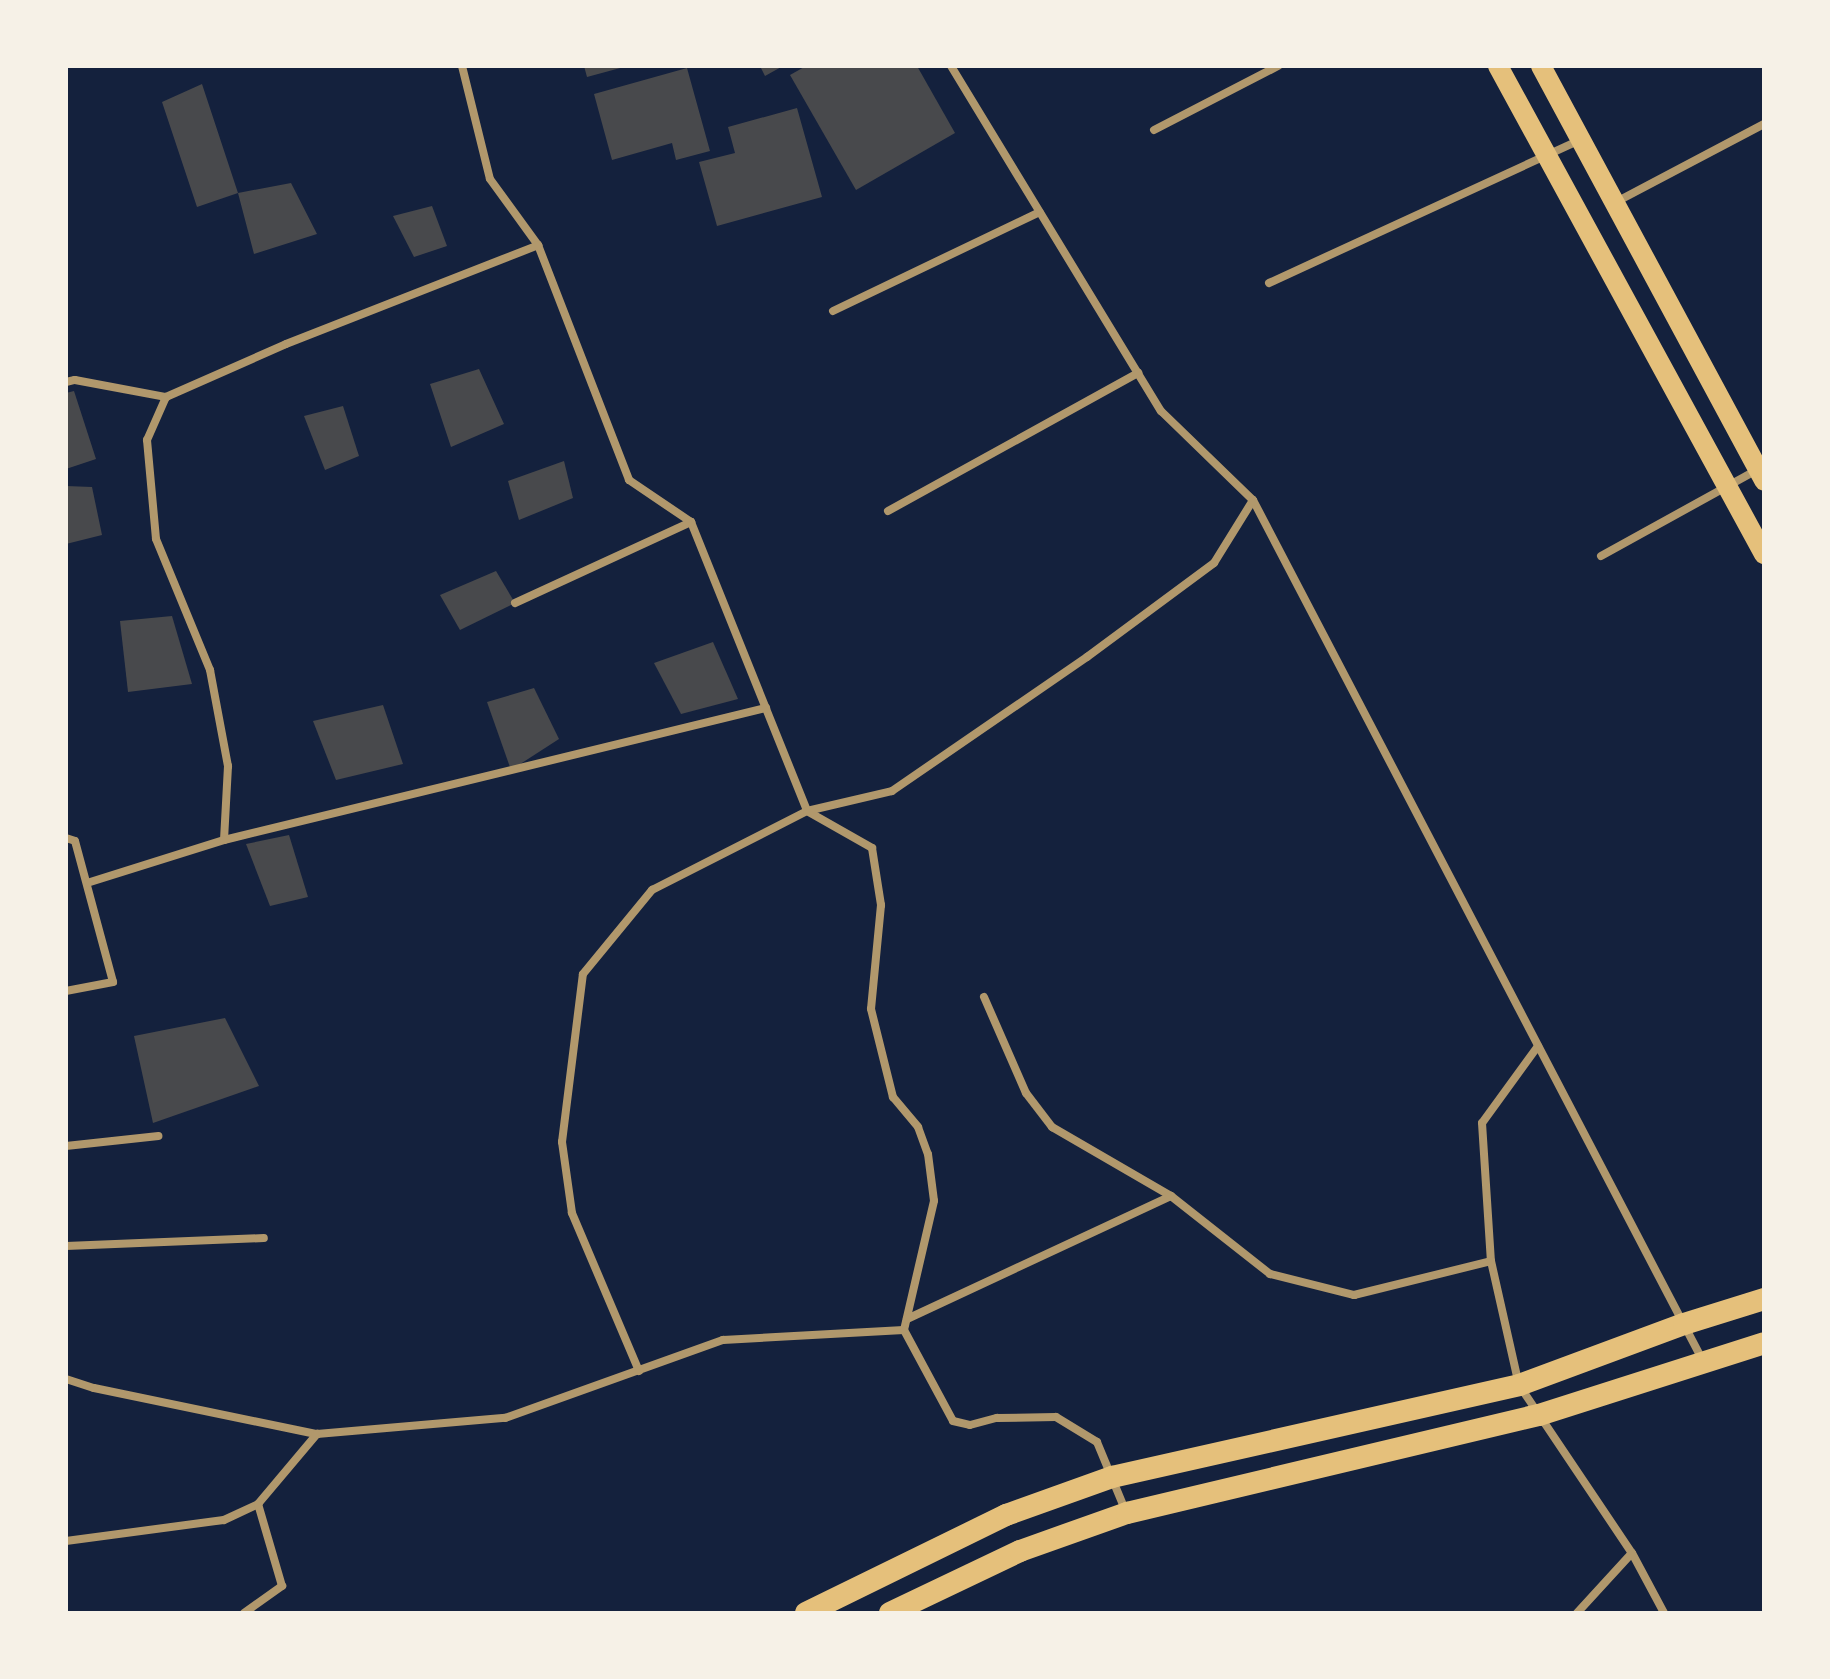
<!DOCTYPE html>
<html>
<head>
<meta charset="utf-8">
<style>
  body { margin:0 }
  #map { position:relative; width:1830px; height:1679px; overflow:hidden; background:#14213d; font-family:Mulish,sans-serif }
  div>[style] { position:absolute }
  .building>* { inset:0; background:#48494c }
  .minor>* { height:8px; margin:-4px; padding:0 4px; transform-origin:4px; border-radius:4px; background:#b1986c }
  .primary>* { height:20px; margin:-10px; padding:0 10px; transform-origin:10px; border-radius:10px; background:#e5c07b }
  .trunk>* { height:22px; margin:-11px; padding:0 11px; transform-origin:11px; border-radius:11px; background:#e5c07b }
  span { translate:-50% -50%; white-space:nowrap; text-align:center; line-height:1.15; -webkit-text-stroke:7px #f6f1e7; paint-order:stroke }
  .frame { position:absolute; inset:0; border:68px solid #f6f1e7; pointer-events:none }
</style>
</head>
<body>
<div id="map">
  <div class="building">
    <i style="clip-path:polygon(584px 66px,623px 66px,624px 67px,587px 77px)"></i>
    <i style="clip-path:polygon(760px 66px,783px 66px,765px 76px)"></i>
    <i style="clip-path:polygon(806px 66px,917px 66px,955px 133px,856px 190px,790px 75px)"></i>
    <i style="clip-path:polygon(687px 68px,710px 151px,676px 160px,672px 143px,612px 160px,594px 94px)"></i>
    <i style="clip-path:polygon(202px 84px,238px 193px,291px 183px,317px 234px,254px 254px,238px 193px,197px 207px,162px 102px)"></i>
    <i style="clip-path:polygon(797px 108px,822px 197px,717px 226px,699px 162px,735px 153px,728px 127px)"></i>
    <i style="clip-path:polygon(432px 206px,447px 246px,414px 257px,393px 216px)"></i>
    <i style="clip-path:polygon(479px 369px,504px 424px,451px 447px,430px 384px)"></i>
    <i style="clip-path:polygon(74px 391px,96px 459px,66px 469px,66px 393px)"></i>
    <i style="clip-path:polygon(343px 406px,359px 456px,325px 470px,304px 416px)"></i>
    <i style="clip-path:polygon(564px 461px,573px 498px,519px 520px,508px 481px)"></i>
    <i style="clip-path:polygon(66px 486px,92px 487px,102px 535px,66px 544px)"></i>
    <i style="clip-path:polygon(496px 571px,515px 603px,460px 630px,440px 595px)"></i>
    <i style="clip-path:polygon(172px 616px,192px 684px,128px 692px,120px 621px)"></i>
    <i style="clip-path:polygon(713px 642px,738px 699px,681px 714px,654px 663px)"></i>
    <i style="clip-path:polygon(534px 688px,559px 739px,511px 770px,487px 702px)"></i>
    <i style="clip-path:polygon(383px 705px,403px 764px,336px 780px,313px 721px)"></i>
    <i style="clip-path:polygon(289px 835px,308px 897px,270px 906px,246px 844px)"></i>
    <i style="clip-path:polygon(225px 1018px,259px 1086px,153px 1123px,134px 1036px)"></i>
  </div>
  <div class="minor">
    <i style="left:462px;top:66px;width:116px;rotate:76.1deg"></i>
    <i style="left:490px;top:179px;width:82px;rotate:54deg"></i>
    <i style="left:538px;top:245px;width:252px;rotate:68.8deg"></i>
    <i style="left:629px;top:480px;width:75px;rotate:34.1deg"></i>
    <i style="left:691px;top:522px;width:311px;rotate:68.1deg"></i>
    <i style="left:807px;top:811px;width:75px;rotate:29.6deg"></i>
    <i style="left:872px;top:848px;width:58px;rotate:81deg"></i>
    <i style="left:881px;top:905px;width:104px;rotate:95.5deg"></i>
    <i style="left:871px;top:1009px;width:91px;rotate:76deg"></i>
    <i style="left:893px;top:1097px;width:39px;rotate:50deg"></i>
    <i style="left:918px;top:1127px;width:29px;rotate:70deg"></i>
    <i style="left:928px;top:1154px;width:47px;rotate:82.7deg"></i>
    <i style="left:934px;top:1201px;width:132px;rotate:103.1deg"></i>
    <i style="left:904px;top:1330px;width:103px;rotate:61.7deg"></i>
    <i style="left:953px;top:1421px;width:17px;rotate:13deg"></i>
    <i style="left:970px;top:1425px;width:28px;rotate:-15deg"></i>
    <i style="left:997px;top:1418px;width:59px;rotate:-1deg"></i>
    <i style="left:1056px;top:1417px;width:48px;rotate:31.4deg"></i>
    <i style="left:1097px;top:1442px;width:76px;rotate:67.5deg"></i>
    <i style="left:951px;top:66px;width:404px;rotate:58.7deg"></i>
    <i style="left:1161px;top:411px;width:128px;rotate:44.1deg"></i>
    <i style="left:1253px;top:500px;width:972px;rotate:62.41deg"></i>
    <i style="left:1154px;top:130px;width:140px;rotate:-27.3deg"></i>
    <i style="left:1616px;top:202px;width:167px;rotate:-27.8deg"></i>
    <i style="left:1269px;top:283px;width:342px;rotate:-24.7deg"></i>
    <i style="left:833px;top:311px;width:229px;rotate:-25.6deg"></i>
    <i style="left:66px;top:382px;width:9px;rotate:-13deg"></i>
    <i style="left:75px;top:380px;width:93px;rotate:10.6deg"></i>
    <i style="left:166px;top:397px;width:131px;rotate:-23.8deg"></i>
    <i style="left:286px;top:344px;width:271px;rotate:-21.4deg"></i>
    <i style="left:166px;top:397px;width:47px;rotate:113.8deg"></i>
    <i style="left:147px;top:440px;width:99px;rotate:84.8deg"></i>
    <i style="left:156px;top:539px;width:142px;rotate:67.6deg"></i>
    <i style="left:210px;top:670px;width:98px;rotate:79.4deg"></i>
    <i style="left:228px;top:766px;width:74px;rotate:93.1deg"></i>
    <i style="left:888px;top:511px;width:286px;rotate:-28.9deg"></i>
    <i style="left:1601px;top:556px;width:178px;rotate:-28.9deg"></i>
    <i style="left:515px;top:603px;width:194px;rotate:-24.7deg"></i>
    <i style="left:66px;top:838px;width:9px;rotate:18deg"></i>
    <i style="left:75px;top:841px;width:146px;rotate:74.9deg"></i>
    <i style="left:113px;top:982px;width:48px;rotate:169.2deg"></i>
    <i style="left:87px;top:883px;width:144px;rotate:-17.4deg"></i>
    <i style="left:224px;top:840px;width:558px;rotate:-13.69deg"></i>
    <i style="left:984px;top:997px;width:105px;rotate:66.4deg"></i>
    <i style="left:1026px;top:1093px;width:43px;rotate:52.6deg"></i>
    <i style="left:1052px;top:1127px;width:138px;rotate:30.1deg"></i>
    <i style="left:1171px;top:1196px;width:126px;rotate:38.2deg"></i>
    <i style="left:1270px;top:1274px;width:87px;rotate:14deg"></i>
    <i style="left:1354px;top:1295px;width:141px;rotate:-13.9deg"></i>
    <i style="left:1538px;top:1046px;width:95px;rotate:126deg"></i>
    <i style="left:1482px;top:1123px;width:138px;rotate:86.3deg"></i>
    <i style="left:1491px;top:1261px;width:127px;rotate:77.3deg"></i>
    <i style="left:1519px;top:1385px;width:202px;rotate:56.1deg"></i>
    <i style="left:1632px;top:1553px;width:68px;rotate:61.9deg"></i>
    <i style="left:66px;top:1146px;width:93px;rotate:-6.2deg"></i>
    <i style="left:66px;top:1246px;width:198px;rotate:-2.3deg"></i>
    <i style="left:907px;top:1319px;width:291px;rotate:-25deg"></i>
    <i style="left:639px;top:1371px;width:172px;rotate:-113deg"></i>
    <i style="left:572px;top:1213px;width:72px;rotate:-98deg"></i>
    <i style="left:562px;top:1142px;width:169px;rotate:-82.9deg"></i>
    <i style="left:583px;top:974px;width:109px;rotate:-50.6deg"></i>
    <i style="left:652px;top:890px;width:174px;rotate:-27deg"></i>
    <i style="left:807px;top:811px;width:87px;rotate:-13.2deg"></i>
    <i style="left:892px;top:791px;width:237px;rotate:-34.5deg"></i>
    <i style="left:1087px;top:657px;width:158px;rotate:-36.5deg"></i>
    <i style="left:1214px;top:563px;width:74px;rotate:-58.2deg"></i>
    <i style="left:66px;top:1379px;width:29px;rotate:18deg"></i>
    <i style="left:94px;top:1388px;width:228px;rotate:11.7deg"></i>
    <i style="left:317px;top:1434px;width:189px;rotate:-4.9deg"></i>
    <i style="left:505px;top:1418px;width:232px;rotate:-19.7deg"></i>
    <i style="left:723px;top:1340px;width:181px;rotate:-3.2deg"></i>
    <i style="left:66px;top:1541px;width:159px;rotate:-7.6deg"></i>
    <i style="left:224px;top:1520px;width:38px;rotate:-25deg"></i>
    <i style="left:258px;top:1504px;width:92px;rotate:-49.9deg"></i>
    <i style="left:244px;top:1613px;width:47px;rotate:-35.4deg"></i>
    <i style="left:282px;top:1586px;width:85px;rotate:-106.3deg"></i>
    <i style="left:1577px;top:1613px;width:81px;rotate:-47.5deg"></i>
  </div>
  <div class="primary">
    <i style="left:1498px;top:66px;width:556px;rotate:61.41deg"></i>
    <i style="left:1541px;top:66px;width:471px;rotate:61.7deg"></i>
  </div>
  <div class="trunk">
    <i style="left:806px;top:1613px;width:223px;rotate:-26.1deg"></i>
    <i style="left:1006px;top:1515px;width:113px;rotate:-19.7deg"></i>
    <i style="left:1112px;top:1477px;width:417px;rotate:-12.7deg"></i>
    <i style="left:1519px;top:1385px;width:176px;rotate:-20.3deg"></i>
    <i style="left:1684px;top:1324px;width:84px;rotate:-17.4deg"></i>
    <i style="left:890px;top:1613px;width:144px;rotate:-25.5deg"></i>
    <i style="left:1020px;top:1551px;width:114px;rotate:-19.6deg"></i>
    <i style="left:1127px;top:1513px;width:423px;rotate:-13.4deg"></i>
    <i style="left:1539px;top:1415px;width:236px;rotate:-17.7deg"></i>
  </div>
  <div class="frame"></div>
</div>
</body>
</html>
